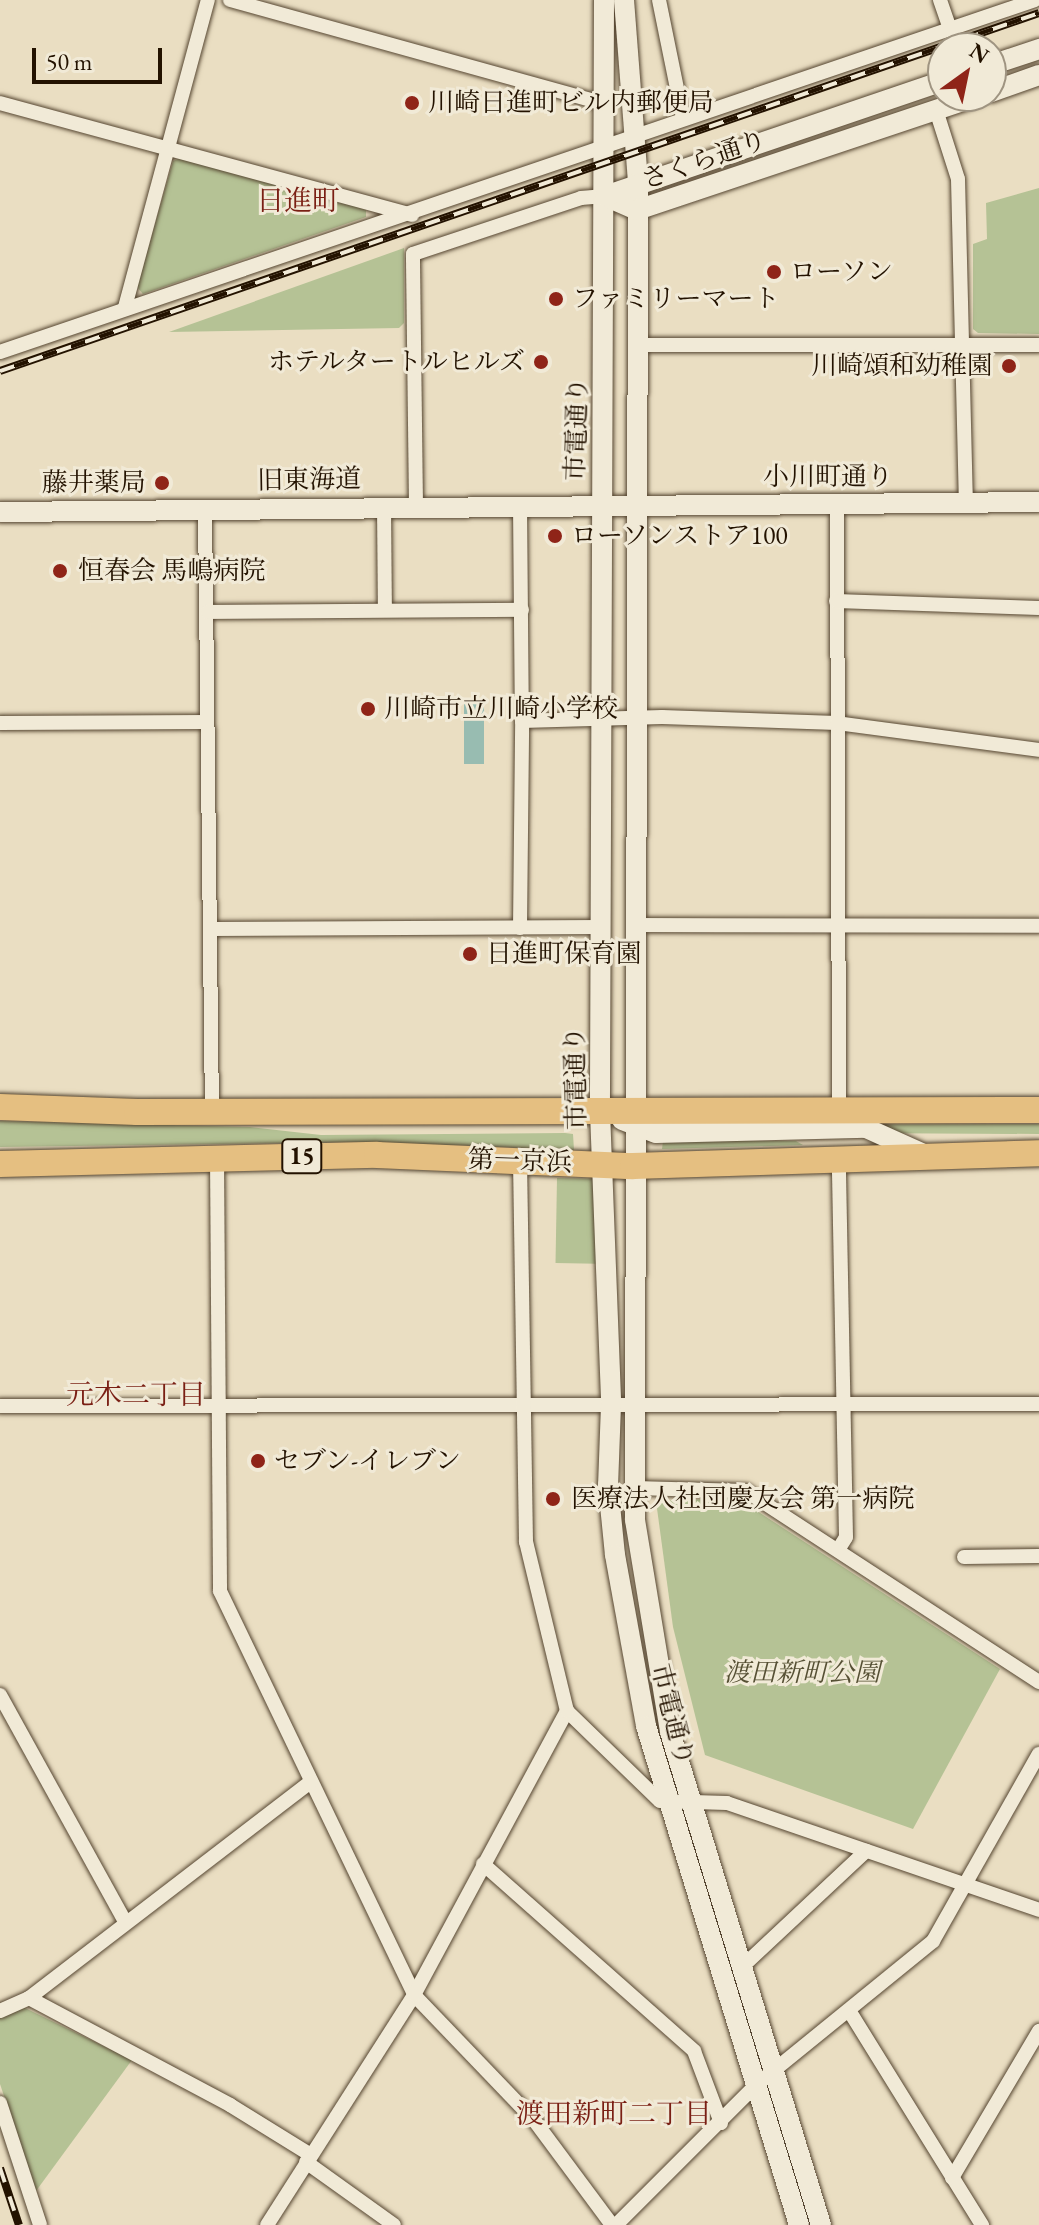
<!DOCTYPE html>
<html>
<head>
<meta charset="utf-8">
<style>
  body { margin:0 }
  #map { position:relative; width:1039px; height:2225px; overflow:hidden; background:#eadec2; font-family:"EB Garamond","Noto Serif JP",serif }
  div>[style] { position:absolute }
  .green>* { inset:0; background:#b5c295; transform-origin:0 0 }
  .water>* { inset:0; background:#98bcb1; transform-origin:0 0 }
  .roads { filter:drop-shadow(0 0 2px #554530) drop-shadow(0 0 2px #554530) }
  .street>* { height:14px; margin:-7px; padding:0 7px; transform-origin:7px; border-radius:7px; background:#f1ead7 }
  .secondary>* { height:20px; margin:-10px; padding:0 10px; transform-origin:10px; border-radius:10px; background:#f1ead7 }
  .highway>* { height:26px; margin:-13px; padding:0 13px; transform-origin:13px; border-radius:13px; background:#e5bf81 }
  .rail>* { height:8px; margin-top:-4px; transform-origin:0; background:repeating-linear-gradient(90deg,#f1ead7 0 15px,#231200 0 30px); box-sizing:border-box; border-block:2px solid #231200 }
  .dots>* { width:22px; height:22px; translate:-50% -50%; box-sizing:border-box; border:4px solid #f1ead7; border-radius:50% }
  span { translate:-50% -50%; white-space:nowrap; text-align:center; line-height:1.15; -webkit-text-stroke:6px #f1ead7; paint-order:stroke }
  .shield-label span { padding:2px 6px; background:#f1ead7; border:2px solid; border-radius:6px; -webkit-text-stroke-width:0 }
  .shield-label { font-size:24px; color:#231200; font-weight:700 }
  .poi-label { font-size:26px; color:#231200 }
  .left { translate:0 -50%; text-align:left }
  .right { translate:-100% -50%; text-align:right }
  .street-label { font-size:26px; color:#231200 }
  .park-label { font-size:26px; color:#565034; font-style:italic }
  .neighbourhood-label { font-size:28px; color:#7a1f14 }
  .north { position:absolute; left:927px; top:32px; width:80px; height:80px; box-sizing:border-box; background:#f1ead7; border:2px solid #9f9481; border-radius:50%; rotate:33deg; font-size:22px; font-weight:700; line-height:32px; text-align:center; color:#231200 }
  .north::after { content:''; display:block; margin:auto; width:28px; height:36px; background:#8f2418; clip-path:polygon(50% 0,100% 100%,50% 72%,0 100%) }
  .scale { position:absolute; left:32px; top:48px; width:130px; height:36px; box-sizing:border-box; border:4px solid #231200; border-top:0; padding-left:10px; font-size:24px; line-height:28px; white-space:nowrap; color:#231200; -webkit-text-stroke:6px #f1ead7; paint-order:stroke }
</style>
</head>
<body>
<div id="map">
  <div class="green">
    <i style="clip-path:polygon(180px 158px,366px 208px,366px 217px,143px 294px,137px 287px,173px 161px)"></i>
    <i style="clip-path:polygon(1039px 188px,1039px 334px,978px 333px,973px 329px,973px 244px,987px 239px,986px 203px)"></i>
    <i style="clip-path:polygon(404px 248px,404px 323px,399px 328px,169px 332px)"></i>
    <i style="clip-path:polygon(0 1121px,250px 1127px,321px 1135px,565px 1133px,573px 1134px,574px 1150px,368px 1142px,0 1147px)"></i>
    <i style="clip-path:polygon(1039px 1124px,1039px 1134px,675px 1132px,679px 1125px)"></i>
    <i style="clip-path:polygon(663px 1141px,796px 1141px,803px 1145px,662px 1149px)"></i>
    <i style="left:557px;top:1178px;width:41px;height:85px;rotate:1deg"></i>
    <i style="clip-path:polygon(737px 1498px,1000px 1669px,913px 1829px,705px 1755px,673px 1627px,656px 1501px)"></i>
    <i style="clip-path:polygon(23px 2007px,132px 2060px,36px 2191px,0 2084px,0 2017px)"></i>
  </div>
  <div class="water">
    <i style="left:464px;top:701px;width:20px;height:63px"></i>
  </div>
  <div class="roads">
    <div class="street">
      <i style="left:230px;top:0;width:389px;rotate:15.5deg"></i>
      <i style="left:659px;top:0;width:120px;rotate:78.5deg"></i>
      <i style="left:940px;top:0;width:31px;rotate:71deg"></i>
      <i style="left:0;top:103px;width:427px;rotate:15.2deg"></i>
      <i style="left:936px;top:110px;width:72px;rotate:72.3deg"></i>
      <i style="left:958px;top:179px;width:323px;rotate:88.6deg"></i>
      <i style="left:125px;top:307px;width:318px;rotate:-74.9deg"></i>
      <i style="left:636px;top:345px;width:403px"></i>
      <i style="left:0;top:352px;width:1093px;rotate:-18.78deg"></i>
      <i style="left:837px;top:503px;width:607px;rotate:89.81deg"></i>
      <i style="left:520px;top:504px;width:217px;rotate:89.5deg"></i>
      <i style="left:384px;top:505px;width:105px;rotate:89.5deg"></i>
      <i style="left:416px;top:506px;width:252px;rotate:-90.7deg"></i>
      <i style="left:413px;top:254px;width:177px;rotate:-18.4deg"></i>
      <i style="left:581px;top:198px;width:24px;rotate:-5deg"></i>
      <i style="left:205px;top:508px;width:604px;rotate:89.34deg"></i>
      <i style="left:836px;top:601px;width:203px;rotate:2deg"></i>
      <i style="left:208px;top:612px;width:314px;rotate:-0.4deg"></i>
      <i style="left:0;top:723px;width:207px;rotate:-0.3deg"></i>
      <i style="left:634px;top:925px;width:405px;rotate:0.1deg"></i>
      <i style="left:520px;top:928px;width:207px;rotate:-89.4deg"></i>
      <i style="left:522px;top:721px;width:140px;rotate:-1.6deg"></i>
      <i style="left:662px;top:717px;width:175px;rotate:2deg"></i>
      <i style="left:837px;top:723px;width:204px;rotate:7.6deg"></i>
      <i style="left:211px;top:929px;width:390px;rotate:-0.3deg"></i>
      <i style="left:217px;top:1157px;width:434px;rotate:89.6deg"></i>
      <i style="left:220px;top:1591px;width:448px;rotate:64.3deg"></i>
      <i style="left:414px;top:1995px;width:173px;rotate:46.2deg"></i>
      <i style="left:534px;top:2120px;width:131px;rotate:53.4deg"></i>
      <i style="left:0;top:1406px;width:1039px;rotate:-0.11deg"></i>
      <i style="left:633px;top:1488px;width:113px;rotate:1.5deg"></i>
      <i style="left:746px;top:1491px;width:350px;rotate:33.1deg"></i>
      <i style="left:838px;top:1550px;width:15px;rotate:-58deg"></i>
      <i style="left:846px;top:1537px;width:376px;rotate:-91.1deg"></i>
      <i style="left:964px;top:1557px;width:75px;rotate:-0.8deg"></i>
      <i style="left:0;top:1695px;width:260px;rotate:61.1deg"></i>
      <i style="left:567px;top:1711px;width:129px;rotate:44.1deg"></i>
      <i style="left:660px;top:1801px;width:67px;rotate:1.7deg"></i>
      <i style="left:727px;top:1803px;width:330px;rotate:18.9deg"></i>
      <i style="left:483px;top:1864px;width:282px;rotate:41.5deg"></i>
      <i style="left:694px;top:2051px;width:77px;rotate:69.4deg"></i>
      <i style="left:742px;top:1967px;width:170px;rotate:-43.1deg"></i>
      <i style="left:29px;top:1998px;width:228px;rotate:28deg"></i>
      <i style="left:230px;top:2105px;width:95px;rotate:31.7deg"></i>
      <i style="left:0;top:2011px;width:32px;rotate:-24deg"></i>
      <i style="left:29px;top:1998px;width:355px;rotate:-37.5deg"></i>
      <i style="left:850px;top:2012px;width:251px;rotate:58.2deg"></i>
      <i style="left:0;top:2103px;width:128px;rotate:71.8deg"></i>
      <i style="left:306px;top:2162px;width:108px;rotate:35.6deg"></i>
      <i style="left:952px;top:2178px;width:171px;rotate:-59.4deg"></i>
      <i style="left:267px;top:2225px;width:273px;rotate:-57.4deg"></i>
      <i style="left:414px;top:1995px;width:323px;rotate:-61.7deg"></i>
      <i style="left:567px;top:1711px;width:174px;rotate:-103.6deg"></i>
      <i style="left:526px;top:1542px;width:380px;rotate:-90.9deg"></i>
      <i style="left:616px;top:2225px;width:198px;rotate:-45deg"></i>
      <i style="left:756px;top:2085px;width:228px;rotate:-39.1deg"></i>
      <i style="left:933px;top:1941px;width:215px;rotate:-60.5deg"></i>
    </div>
    <div class="secondary">
      <i style="left:604px;top:0;width:1112px;rotate:90.21deg"></i>
      <i style="left:600px;top:1112px;width:293px;rotate:87.8deg"></i>
      <i style="left:611px;top:1405px;width:80px;rotate:92.1deg"></i>
      <i style="left:608px;top:1485px;width:70px;rotate:84.3deg"></i>
      <i style="left:615px;top:1555px;width:174px;rotate:79.7deg"></i>
      <i style="left:646px;top:1726px;width:522px;rotate:72.95deg"></i>
      <i style="left:624px;top:0;width:184px;rotate:85.6deg"></i>
      <i style="left:638px;top:183px;width:1337px;rotate:90.13deg"></i>
      <i style="left:635px;top:1520px;width:215px;rotate:80.6deg"></i>
      <i style="left:670px;top:1732px;width:516px;rotate:72.97deg"></i>
      <i style="left:991px;top:65px;width:51px;rotate:-18.4deg"></i>
      <i style="left:991px;top:92px;width:51px;rotate:-19.5deg"></i>
      <i style="left:605px;top:196px;width:35px;rotate:24deg"></i>
      <i style="left:637px;top:210px;width:360px;rotate:-18.5deg"></i>
      <i style="left:605px;top:196px;width:357px;rotate:-18.8deg"></i>
      <i style="left:0;top:512px;width:1039px;rotate:-0.55deg"></i>
      <i style="left:622px;top:1120px;width:36px;rotate:21deg"></i>
      <i style="left:656px;top:1133px;width:210px;rotate:-1.4deg"></i>
      <i style="left:866px;top:1128px;width:66px;rotate:24.2deg"></i>
    </div>
    <div class="highway">
      <i style="left:0;top:1107px;width:137px;rotate:2.1deg"></i>
      <i style="left:137px;top:1112px;width:902px;rotate:-0.13deg"></i>
      <i style="left:0;top:1164px;width:377px;rotate:-1.4deg"></i>
      <i style="left:377px;top:1155px;width:256px;rotate:2.5deg"></i>
      <i style="left:633px;top:1166px;width:406px;rotate:-1.8deg"></i>
    </div>
  </div>
  <div class="rail">
    <i style="left:0;top:371px;width:1099px;rotate:-19.01deg"></i>
    <i style="left:0;top:2168px;width:60px;rotate:71.6deg"></i>
  </div>
  <div class="dots">
    <i style="left:412px;top:103px;background:#8f2418"></i>
    <i style="left:774px;top:272px;background:#8f2418"></i>
    <i style="left:556px;top:299px;background:#8f2418"></i>
    <i style="left:541px;top:362px;background:#8f2418"></i>
    <i style="left:1009px;top:366px;background:#8f2418"></i>
    <i style="left:162px;top:483px;background:#8f2418"></i>
    <i style="left:555px;top:536px;background:#8f2418"></i>
    <i style="left:60px;top:571px;background:#8f2418"></i>
    <i style="left:368px;top:709px;background:#8f2418"></i>
    <i style="left:470px;top:954px;background:#8f2418"></i>
    <i style="left:258px;top:1461px;background:#8f2418"></i>
    <i style="left:553px;top:1499px;background:#8f2418"></i>
  </div>
  <div class="shield-label">
    <span style="left:302px;top:1156px">15</span>
  </div>
  <div class="poi-label">
    <span class="left" style="left:428px;top:103px">川崎日進町ビル内郵便局</span>
    <span class="left" style="left:790px;top:272px">ローソン</span>
    <span class="left" style="left:572px;top:299px">ファミリーマート</span>
    <span class="right" style="left:525px;top:362px">ホテルタートルヒルズ</span>
    <span class="right" style="left:993px;top:366px">川崎頌和幼稚園</span>
    <span class="right" style="left:146px;top:483px">藤井薬局</span>
    <span class="left" style="left:571px;top:536px">ローソンストア100</span>
    <span class="left" style="left:78px;top:571px">恒春会 馬嶋病院</span>
    <span class="left" style="left:384px;top:709px">川崎市立川崎小学校</span>
    <span class="left" style="left:486px;top:954px">日進町保育園</span>
    <span class="left" style="left:274px;top:1461px">セブン-イレブン</span>
    <span class="left" style="left:571px;top:1499px">医療法人社団慶友会 第一病院</span>
  </div>
  <div class="street-label">
    <span style="left:704px;top:160px;rotate:-19deg">さくら通り</span>
    <span style="left:577px;top:429px;rotate:-88deg">市電通り</span>
    <span style="left:828px;top:477px">小川町通り</span>
    <span style="left:309px;top:480px;rotate:-1deg">旧東海道</span>
    <span style="left:576px;top:1078px;rotate:-91deg">市電通り</span>
    <span style="left:520px;top:1161px;rotate:2deg">第一京浜</span>
    <span style="left:672px;top:1715px;rotate:76deg">市電通り</span>
  </div>
  <div class="park-label">
    <span style="left:802px;top:1673px">渡田新町公園</span>
  </div>
  <div class="neighbourhood-label">
    <span style="left:298px;top:200px">日進町</span>
    <span style="left:136px;top:1394px">元木二丁目</span>
    <span style="left:614px;top:2113px">渡田新町二丁目</span>
  </div>
  <div class="north">N</div>
  <div class="scale">50 m</div>
</div>
</body>
</html>
